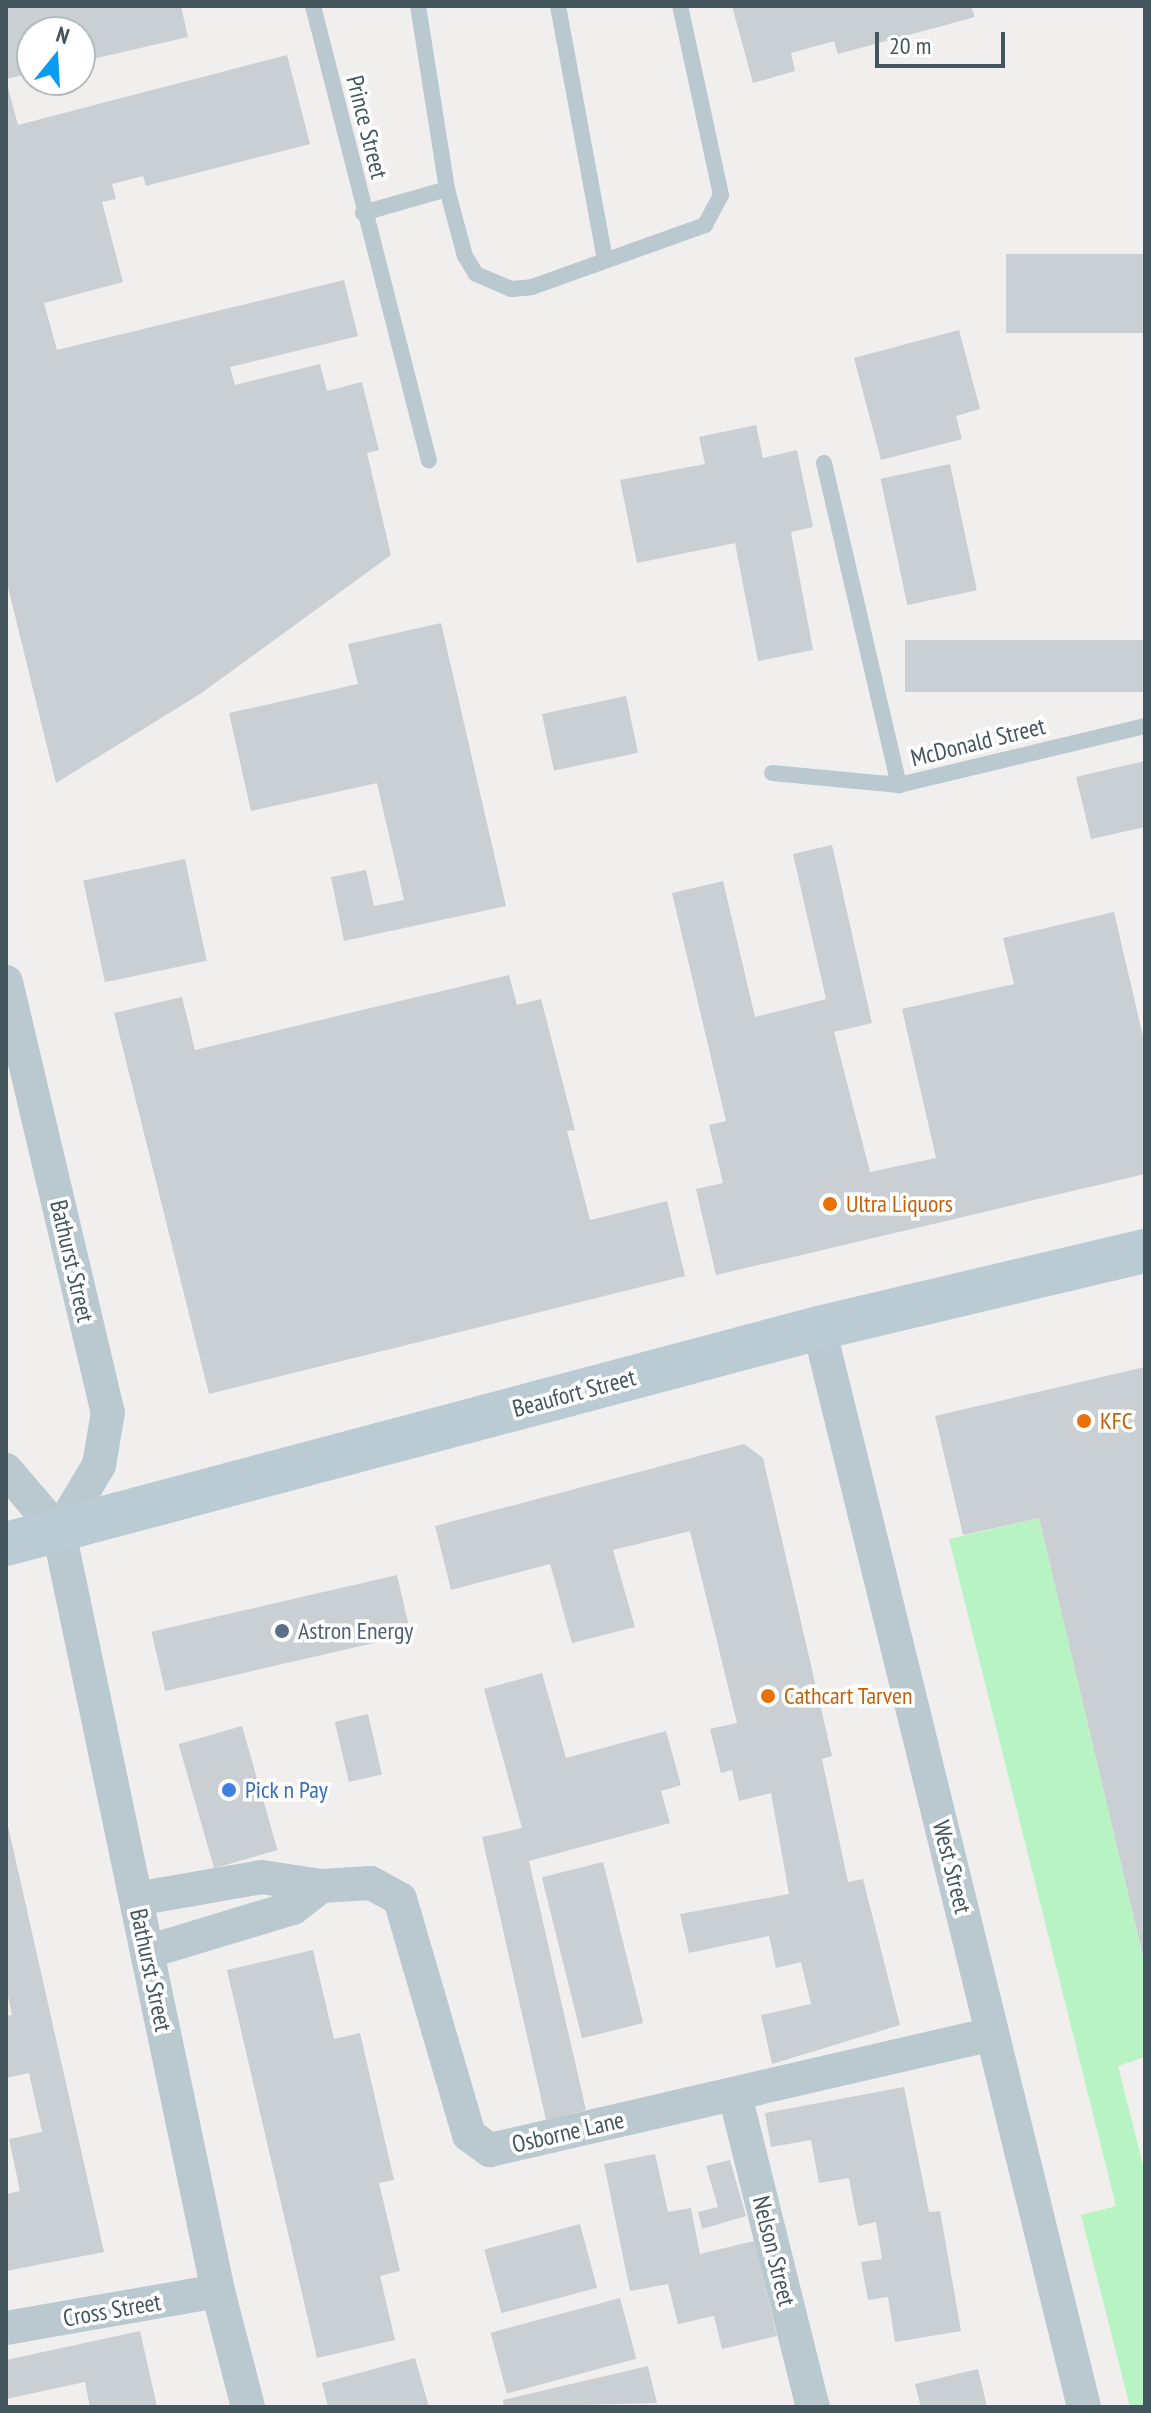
<!DOCTYPE html>
<html>
<head>
<meta charset="utf-8">
<style>
  body { margin:0 }
  #map { position:relative; width:1151px; height:2413px; overflow:hidden; background:#f1eeee; font-family:"PT Sans Narrow",sans-serif }
  div>[style] { position:absolute }
  .green>* { inset:0; background:#b8f3c3 }
  .building>* { inset:0; background:#c9cfd3; transform-origin:0 0 }
  .lane>* { height:16px; margin:-8px; padding:0 8px; transform-origin:8px; border-radius:8px; background:#bac9cf }
  .street>* { height:34px; margin:-17px; padding:0 17px; transform-origin:17px; border-radius:17px; background:#bac9cf }
  .secondary>* { height:44px; margin:-22px; padding:0 22px; transform-origin:22px; border-radius:22px; background:#bacbd4 }
  .dots>* { width:22px; height:22px; translate:-50% -50%; box-sizing:border-box; border:4px solid #fff; border-radius:50% }
  span { translate:-50% -50%; white-space:nowrap; text-align:center; line-height:1.15; -webkit-text-stroke:7px #fff; paint-order:stroke }
  .street-label { font-size:24px; color:#44565d }
  .food-label { font-size:24px; color:#c56008 }
  .left { translate:0 -50%; text-align:left }
  .service-label { font-size:24px; color:#4e5e75 }
  .shop-label { font-size:24px; color:#366cbe }
  .frame { position:absolute; inset:0; border:8px solid #44565d; pointer-events:none }
  .north { position:absolute; left:16px; top:16px; width:80px; height:80px; box-sizing:border-box; background:#fff; border:2px solid #b4bbbe; border-radius:50%; rotate:18deg; font-size:22px; font-weight:700; line-height:32px; text-align:center; color:#44565d }
  .north::after { content:''; display:block; margin:auto; width:28px; height:36px; background:#099cef; clip-path:polygon(50% 0,100% 100%,50% 72%,0 100%) }
  .scale { position:absolute; left:875px; top:32px; width:130px; height:36px; box-sizing:border-box; border:4px solid #44565d; border-top:0; padding-left:10px; font-size:24px; line-height:28px; white-space:nowrap; color:#44565d; -webkit-text-stroke:6px #fff; paint-order:stroke }
</style>
</head>
<body>
<div id="map">
  <div class="green">
    <i style="clip-path:polygon(1039px 1518px,1145px 1966px,1145px 2057px,1118px 2066px,1145px 2173px,1145px 2407px,1130px 2407px,1081px 2215px,1116px 2206px,949px 1539px)"></i>
  </div>
  <div class="building">
    <i style="clip-path:polygon(6px 6px,181px 6px,188px 37px,80px 62px,80px 32px,32px 32px,32px 73px,6px 79px)"></i>
    <i style="clip-path:polygon(732px 6px,971px 6px,975px 17px,838px 54px,834px 41px,791px 53px,795px 71px,753px 83px)"></i>
    <i style="clip-path:polygon(287px 55px,310px 144px,146px 186px,143px 176px,112px 184px,116px 199px,102px 202px,123px 282px,44px 303px,57px 350px,344px 280px,358px 336px,230px 367px,235px 385px,320px 364px,327px 391px,362px 382px,379px 450px,367px 453px,391px 555px,200px 694px,56px 783px,6px 579px,6px 80px,18px 125px)"></i>
    <i style="left:1145px;top:254px;width:79px;height:139px;rotate:90deg"></i>
    <i style="clip-path:polygon(959px 330px,980px 409px,956px 416px,962px 439px,881px 460px,854px 358px)"></i>
    <i style="clip-path:polygon(756px 425px,763px 458px,797px 450px,813px 527px,791px 532px,813px 650px,758px 661px,735px 543px,637px 563px,620px 480px,705px 464px,699px 437px)"></i>
    <i style="left:950px;top:464px;width:129px;height:71px;rotate:78deg"></i>
    <i style="clip-path:polygon(441px 623px,506px 906px,344px 941px,331px 877px,366px 870px,374px 906px,404px 900px,377px 783px,251px 811px,229px 713px,358px 684px,348px 644px)"></i>
    <i style="left:1145px;top:640px;width:52px;height:240px;rotate:90deg"></i>
    <i style="left:626px;top:696px;width:58px;height:86px;rotate:78deg"></i>
    <i style="clip-path:polygon(1145px 761px,1145px 827px,1091px 839px,1076px 777px)"></i>
    <i style="clip-path:polygon(832px 845px,872px 1023px,834px 1032px,870px 1172px,936px 1158px,902px 1009px,1014px 984px,1003px 938px,1114px 912px,1145px 1045px,1145px 1174px,716px 1275px,696px 1189px,723px 1183px,709px 1125px,726px 1121px,672px 893px,723px 881px,755px 1017px,826px 999px,793px 854px)"></i>
    <i style="left:185px;top:859px;width:104px;height:104px;rotate:78deg"></i>
    <i style="clip-path:polygon(509px 975px,517px 1005px,541px 999px,575px 1130px,567px 1131px,590px 1220px,667px 1201px,685px 1276px,209px 1394px,114px 1013px,182px 997px,195px 1050px)"></i>
    <i style="clip-path:polygon(1145px 1367px,1145px 1961px,1144px 1961px,1039px 1518px,963px 1535px,935px 1416px)"></i>
    <i style="clip-path:polygon(744px 1444px,763px 1458px,832px 1756px,822px 1759px,848px 1882px,863px 1879px,900px 2025px,772px 2064px,761px 2015px,811px 2004px,801px 1962px,776px 1968px,769px 1936px,689px 1953px,680px 1914px,789px 1894px,771px 1793px,739px 1801px,732px 1770px,721px 1773px,710px 1729px,737px 1723px,690px 1531px,613px 1550px,635px 1627px,572px 1643px,550px 1564px,451px 1590px,435px 1526px)"></i>
    <i style="left:397px;top:1575px;width:61px;height:252px;rotate:77deg"></i>
    <i style="clip-path:polygon(542px 1673px,566px 1758px,666px 1731px,681px 1785px,661px 1791px,670px 1823px,529px 1861px,586px 2110px,546px 2120px,482px 1837px,522px 1828px,484px 1689px)"></i>
    <i style="left:368px;top:1714px;width:62px;height:34px;rotate:77deg"></i>
    <i style="left:242px;top:1726px;width:129px;height:66px;rotate:74deg"></i>
    <i style="clip-path:polygon(6px 1817px,104px 2252px,6px 2271px,6px 2194px,20px 2191px,9px 2139px,42px 2132px,29px 2073px,6px 2078px,6px 2016px,12px 2015px,6px 1987px)"></i>
    <i style="left:603px;top:1862px;width:166px;height:63px;rotate:76deg"></i>
    <i style="clip-path:polygon(313px 1950px,334px 2039px,360px 2033px,394px 2180px,379px 2183px,400px 2271px,380px 2276px,395px 2340px,317px 2358px,227px 1970px)"></i>
    <i style="clip-path:polygon(904px 2087px,929px 2212px,940px 2211px,961px 2331px,895px 2342px,888px 2297px,868px 2300px,861px 2262px,882px 2259px,876px 2222px,858px 2226px,849px 2178px,819px 2183px,811px 2140px,771px 2147px,765px 2113px)"></i>
    <i style="clip-path:polygon(655px 2154px,668px 2212px,691px 2208px,700px 2254px,754px 2241px,777px 2336px,722px 2349px,714px 2316px,678px 2324px,668px 2284px,630px 2291px,604px 2164px)"></i>
    <i style="clip-path:polygon(730px 2160px,746px 2216px,702px 2229px,698px 2212px,718px 2207px,706px 2166px)"></i>
    <i style="left:580px;top:2224px;width:66px;height:99px;rotate:75deg"></i>
    <i style="left:620px;top:2298px;width:63px;height:134px;rotate:75deg"></i>
    <i style="clip-path:polygon(140px 2331px,157px 2407px,90px 2407px,85px 2382px,6px 2399px,6px 2360px)"></i>
    <i style="clip-path:polygon(415px 2358px,429px 2407px,328px 2407px,322px 2383px)"></i>
    <i style="clip-path:polygon(648px 2366px,657px 2403px,504px 2407px,503px 2400px)"></i>
    <i style="clip-path:polygon(978px 2369px,987px 2407px,921px 2407px,915px 2384px)"></i>
  </div>
  <div class="lane">
    <i style="left:313px;top:6px;width:469px;rotate:75.7deg"></i>
    <i style="left:558px;top:6px;width:258px;rotate:79.5deg"></i>
    <i style="left:447px;top:189px;width:69px;rotate:75deg"></i>
    <i style="left:465px;top:256px;width:21px;rotate:59deg"></i>
    <i style="left:476px;top:274px;width:38px;rotate:23deg"></i>
    <i style="left:511px;top:289px;width:21px;rotate:-5deg"></i>
    <i style="left:532px;top:287px;width:184px;rotate:-19.7deg"></i>
    <i style="left:705px;top:225px;width:34px;rotate:-62deg"></i>
    <i style="left:721px;top:195px;width:193px;rotate:-102.2deg"></i>
    <i style="left:363px;top:213px;width:87px;rotate:-15.9deg"></i>
    <i style="left:447px;top:189px;width:185px;rotate:-99deg"></i>
    <i style="left:824px;top:463px;width:331px;rotate:76.9deg"></i>
    <i style="left:772px;top:773px;width:128px;rotate:5.4deg"></i>
    <i style="left:899px;top:785px;width:253px;rotate:-13.5deg"></i>
  </div>
  <div class="street">
    <i style="left:6px;top:982px;width:442px;rotate:76.7deg"></i>
    <i style="left:108px;top:1412px;width:54px;rotate:99.6deg"></i>
    <i style="left:99px;top:1465px;width:78px;rotate:120.8deg"></i>
    <i style="left:819px;top:1328px;width:1111px;rotate:76.2deg"></i>
    <i style="left:6px;top:1470px;width:82px;rotate:49.5deg"></i>
    <i style="left:59px;top:1532px;width:775px;rotate:78.17deg"></i>
    <i style="left:218px;top:2291px;width:120px;rotate:75.5deg"></i>
    <i style="left:136px;top:1899px;width:128px;rotate:-9.9deg"></i>
    <i style="left:262px;top:1877px;width:60px;rotate:8.7deg"></i>
    <i style="left:321px;top:1886px;width:50px;rotate:-3.4deg"></i>
    <i style="left:371px;top:1883px;width:33px;rotate:29deg"></i>
    <i style="left:400px;top:1899px;width:246px;rotate:73.7deg"></i>
    <i style="left:469px;top:2135px;width:26px;rotate:36deg"></i>
    <i style="left:490px;top:2150px;width:515px;rotate:-13.01deg"></i>
    <i style="left:147px;top:1952px;width:152px;rotate:-16.8deg"></i>
    <i style="left:293px;top:1908px;width:36px;rotate:-38deg"></i>
    <i style="left:735px;top:2095px;width:322px;rotate:76deg"></i>
    <i style="left:6px;top:2328px;width:215px;rotate:-9.9deg"></i>
  </div>
  <div class="secondary">
    <i style="left:6px;top:1544px;width:841px;rotate:-14.88deg"></i>
    <i style="left:819px;top:1328px;width:335px;rotate:-13.3deg"></i>
  </div>
  <div class="dots">
    <i style="left:830px;top:1204px;background:#e8710a"></i>
    <i style="left:1084px;top:1421px;background:#e8710a"></i>
    <i style="left:282px;top:1631px;background:#5c6f8a"></i>
    <i style="left:768px;top:1696px;background:#e8710a"></i>
    <i style="left:229px;top:1790px;background:#3f7fe0"></i>
  </div>
  <div class="street-label">
    <span style="left:367px;top:127px;rotate:76deg">Prince Street</span>
    <span style="left:978px;top:742px;rotate:-14deg">McDonald Street</span>
    <span style="left:72px;top:1261px;rotate:77deg">Bathurst Street</span>
    <span style="left:574px;top:1393px;rotate:-15deg">Beaufort Street</span>
    <span style="left:952px;top:1867px;rotate:76deg">West Street</span>
    <span style="left:151px;top:1970px;rotate:78deg">Bathurst Street</span>
    <span style="left:568px;top:2132px;rotate:-13deg">Osborne Lane</span>
    <span style="left:774px;top:2251px;rotate:76deg">Nelson Street</span>
    <span style="left:112px;top:2310px;rotate:-10deg">Cross Street</span>
  </div>
  <div class="food-label">
    <span class="left" style="left:846px;top:1204px">Ultra Liquors</span>
    <span class="left" style="left:1100px;top:1421px">KFC</span>
    <span class="left" style="left:784px;top:1696px">Cathcart Tarven</span>
  </div>
  <div class="service-label">
    <span class="left" style="left:298px;top:1631px">Astron Energy</span>
  </div>
  <div class="shop-label">
    <span class="left" style="left:245px;top:1790px">Pick n Pay</span>
  </div>
  <div class="frame"></div>
  <div class="north">N</div>
  <div class="scale">20 m</div>
</div>
</body>
</html>
